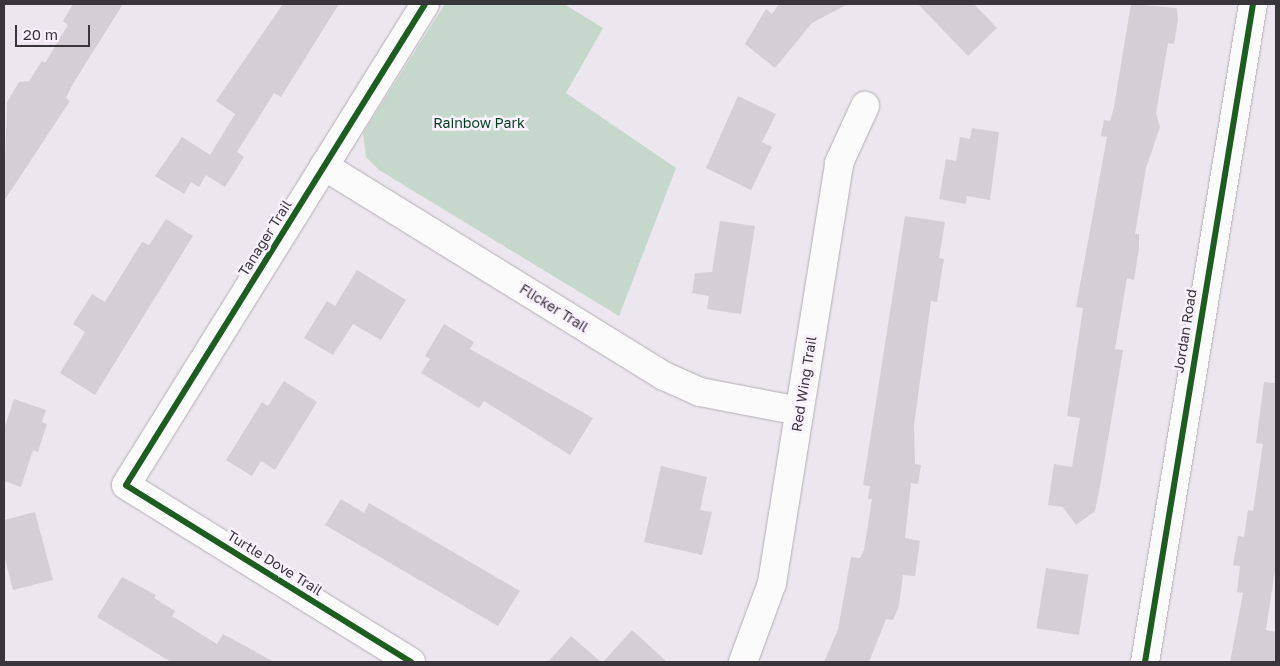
<!DOCTYPE html>
<html>
<head>
<meta charset="utf-8">
<style>
  body { margin:0 }
  #map { position:relative; width:1280px; height:666px; overflow:hidden; background:#ece7ee; font-family:"Golos Text",sans-serif }
  div>[style] { position:absolute }
  .green>* { inset:0; background:#c6d7cb }
  .building>* { inset:0; background:#d3cfd5; transform-origin:0 0 }
  .roads { filter:drop-shadow(0 0 1px #b3afb4) drop-shadow(0 0 1px #b3afb4) }
  .minor>* { height:28px; margin:-14px; padding:0 14px; transform-origin:14px; border-radius:14px; background:#fcfbfc }
  .cycleway>* { height:6px; margin:-3px; padding:0 3px; transform-origin:3px; border-radius:3px; background:#1b5e20 }
  span { translate:-50% -50%; white-space:nowrap; text-align:center; line-height:1.15; -webkit-text-stroke:5px #faf1fe; paint-order:stroke }
  .park-label { font-size:14px; color:#003f1d }
  .street-label { font-size:14px; color:#39363b }
  .frame { position:absolute; inset:0; border:5px solid #39363b; pointer-events:none }
  .scale { position:absolute; left:15px; top:25px; width:75px; height:22px; box-sizing:border-box; border:2px solid #39363b; border-top:0; padding-left:6px; font-size:15px; line-height:18px; white-space:nowrap; color:#39363b; -webkit-text-stroke:4px #faf1fe; paint-order:stroke }
</style>
</head>
<body>
<div id="map">
  <div class="green">
    <i style="clip-path:polygon(445px 4px,564px 4px,603px 28px,566px 93px,676px 168px,619px 316px,379px 170px,366px 157px,363px 133px)"></i>
  </div>
  <div class="building">
    <i style="clip-path:polygon(73px 4px,123px 4px,74px 82px,66px 98px,70px 101px,4px 201px,7px 102px,19px 82px,29px 81px,42px 61px,45px 63px,68px 25px,63px 21px)"></i>
    <i style="clip-path:polygon(283px 4px,339px 4px,281px 97px,274px 93px,237px 152px,244px 157px,225px 187px,206px 175px,199px 187px,191px 182px,184px 194px,155px 176px,182px 137px,210px 155px,235px 114px,216px 101px)"></i>
    <i style="clip-path:polygon(779px 4px,848px 4px,812px 23px,775px 68px,745px 44px,766px 9px,772px 14px)"></i>
    <i style="clip-path:polygon(918px 4px,974px 4px,997px 28px,968px 56px)"></i>
    <i style="clip-path:polygon(1131px 4px,1177px 8px,1178px 20px,1174px 44px,1168px 43px,1156px 113px,1160px 127px,1146px 168px,1135px 234px,1139px 234px,1139px 248px,1134px 280px,1127px 278px,1115px 349px,1123px 350px,1101px 481px,1095px 511px,1076px 525px,1063px 507px,1048px 505px,1054px 464px,1072px 467px,1080px 418px,1067px 416px,1083px 308px,1076px 307px,1107px 137px,1101px 136px,1104px 120px,1110px 121px,1114px 107px)"></i>
    <i style="clip-path:polygon(738px 96px,776px 114px,762px 142px,772px 147px,751px 190px,706px 168px)"></i>
    <i style="clip-path:polygon(972px 128px,999px 132px,990px 200px,967px 196px,966px 204px,939px 199px,946px 159px,956px 161px,960px 137px,970px 139px)"></i>
    <i style="clip-path:polygon(905px 216px,945px 222px,939px 258px,944px 259px,942px 270px,937px 302px,931px 301px,914px 425px,915px 464px,921px 465px,918px 484px,911px 483px,905px 538px,920px 541px,915px 576px,903px 575px,899px 606px,893px 620px,886px 619px,869px 662px,824px 662px,838px 629px,851px 557px,860px 558px,864px 550px,872px 499px,868px 499px,870px 486px,863px 485px)"></i>
    <i style="clip-path:polygon(166px 219px,193px 236px,95px 395px,60px 373px,85px 332px,73px 324px,92px 294px,105px 302px,142px 242px,149px 245px)"></i>
    <i style="clip-path:polygon(720px 221px,755px 226px,741px 314px,707px 309px,709px 296px,692px 293px,695px 273px,712px 272px)"></i>
    <i style="clip-path:polygon(357px 270px,406px 300px,381px 340px,353px 324px,333px 355px,304px 338px,327px 301px,335px 306px)"></i>
    <i style="clip-path:polygon(444px 324px,474px 342px,470px 349px,593px 418px,570px 455px,484px 401px,479px 408px,421px 373px,430px 359px,425px 356px)"></i>
    <i style="clip-path:polygon(284px 381px,317px 402px,275px 470px,261px 461px,252px 476px,226px 460px,262px 402px,268px 406px)"></i>
    <i style="clip-path:polygon(1264px 382px,1276px 383px,1276px 563px,1266px 630px,1276px 632px,1276px 662px,1230px 662px,1243px 593px,1237px 592px,1240px 566px,1233px 565px,1238px 536px,1244px 537px,1248px 510px,1253px 511px,1263px 444px,1256px 443px)"></i>
    <i style="clip-path:polygon(14px 399px,46px 410px,42px 422px,47px 424px,38px 452px,33px 450px,21px 487px,4px 481px,4px 429px)"></i>
    <i style="clip-path:polygon(661px 466px,707px 477px,700px 510px,712px 512px,702px 555px,644px 542px)"></i>
    <i style="clip-path:polygon(341px 499px,364px 513px,369px 503px,520px 591px,498px 626px,325px 525px)"></i>
    <i style="clip-path:polygon(35px 512px,53px 580px,13px 590px,4px 555px,4px 520px)"></i>
    <i style="left:1046px;top:568px;width:43px;height:61px;rotate:9deg"></i>
    <i style="clip-path:polygon(122px 577px,156px 595px,154px 598px,175px 611px,172px 616px,217px 644px,223px 634px,274px 662px,171px 662px,97px 617px)"></i>
    <i style="clip-path:polygon(632px 630px,667px 662px,603px 662px)"></i>
    <i style="clip-path:polygon(571px 636px,601px 662px,548px 662px)"></i>
  </div>
  <div class="roads">
    <div class="minor">
      <i style="left:324px;top:166px;width:400px;rotate:31.7deg"></i>
      <i style="left:664px;top:376px;width:39px;rotate:24deg"></i>
      <i style="left:700px;top:392px;width:101px;rotate:10.9deg"></i>
      <i style="left:411px;top:662px;width:335px;rotate:-148.2deg"></i>
      <i style="left:126px;top:485px;width:566px;rotate:-58.13deg"></i>
      <i style="left:743px;top:662px;width:84px;rotate:-69.8deg"></i>
      <i style="left:772px;top:583px;width:425px;rotate:-80.9deg"></i>
      <i style="left:839px;top:163px;width:63px;rotate:-65.5deg"></i>
      <i style="left:1145px;top:662px;width:667px;rotate:-80.68deg"></i>
    </div>
  </div>
  <div class="cycleway">
    <i style="left:411px;top:662px;width:335px;rotate:-148.2deg"></i>
    <i style="left:126px;top:485px;width:566px;rotate:-58.13deg"></i>
    <i style="left:1145px;top:662px;width:667px;rotate:-80.68deg"></i>
  </div>
  <div class="park-label">
    <span style="left:479px;top:123px">Rainbow Park</span>
  </div>
  <div class="street-label">
    <span style="left:265px;top:238px;rotate:-58deg">Tanager Trail</span>
    <span style="left:554px;top:308px;rotate:32deg">Flicker Trail</span>
    <span style="left:1185px;top:331px;rotate:-81deg">Jordan Road</span>
    <span style="left:804px;top:384px;rotate:-81deg">Red Wing Trail</span>
    <span style="left:275px;top:563px;rotate:32deg">Turtle Dove Trail</span>
  </div>
  <div class="frame"></div>
  <div class="scale">20 m</div>
</div>
</body>
</html>
